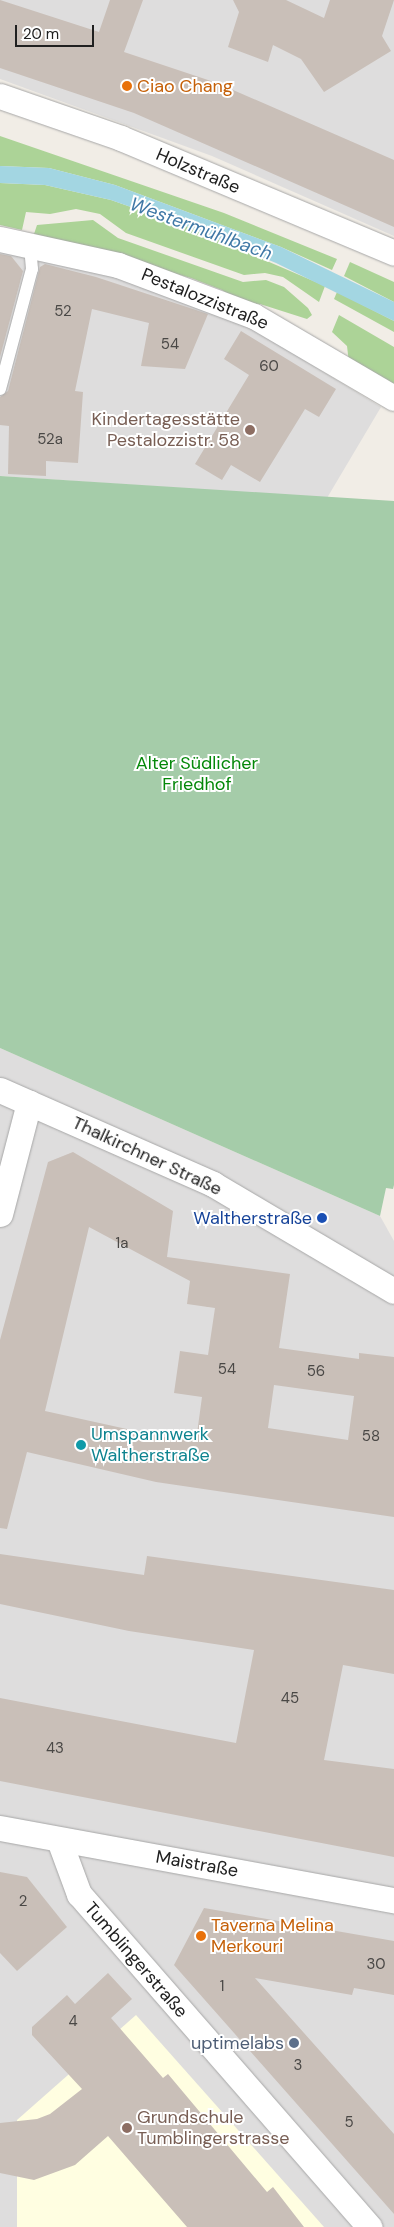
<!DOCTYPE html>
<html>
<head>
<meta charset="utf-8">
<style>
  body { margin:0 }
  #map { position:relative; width:394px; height:2227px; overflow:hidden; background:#f1ede6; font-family:"DM Sans",sans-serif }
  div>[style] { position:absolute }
  .residential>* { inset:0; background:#dedddd }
  .education>* { inset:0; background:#fffee1 }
  .forest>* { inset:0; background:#acd397 }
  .cemetery>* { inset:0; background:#a5cca9 }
  .water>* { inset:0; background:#a3d6e2 }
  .building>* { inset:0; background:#c9bfb8 }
  .roads { filter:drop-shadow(0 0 1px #a7a7a7) drop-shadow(0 0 1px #a7a7a7) }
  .service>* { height:12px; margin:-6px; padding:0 6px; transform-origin:6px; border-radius:6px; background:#fff }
  .minor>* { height:25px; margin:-12.5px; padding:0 12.5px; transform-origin:12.5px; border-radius:12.5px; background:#fff }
  .dots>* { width:14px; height:14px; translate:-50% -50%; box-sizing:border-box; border:2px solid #fff; border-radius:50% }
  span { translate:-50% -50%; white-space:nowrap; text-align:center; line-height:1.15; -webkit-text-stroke:4px #fff; paint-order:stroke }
  .number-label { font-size:15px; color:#4a4846 }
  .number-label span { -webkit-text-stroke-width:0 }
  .food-label { font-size:18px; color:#c56008 }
  .left { translate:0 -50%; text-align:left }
  .street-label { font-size:18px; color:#202020 }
  .education-label { font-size:18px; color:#785e54 }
  .right { translate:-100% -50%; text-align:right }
  .park-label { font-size:18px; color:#048809 }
  .transit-label { font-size:18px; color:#164399 }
  .culture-label { font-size:18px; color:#0d838f }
  .service-label { font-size:18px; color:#4e5e75 }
  .water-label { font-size:19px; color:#3f78a6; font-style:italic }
  .scale { position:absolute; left:15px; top:25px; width:79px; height:22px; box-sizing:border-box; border:2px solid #202020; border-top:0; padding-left:6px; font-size:15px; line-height:18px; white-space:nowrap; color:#202020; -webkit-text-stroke:4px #fff; paint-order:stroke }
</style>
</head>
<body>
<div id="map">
  <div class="residential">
    <i style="clip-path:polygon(0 0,394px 0,394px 236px,212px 156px,0 79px)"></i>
    <i style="clip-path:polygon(0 250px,100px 272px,245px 324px,381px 407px,327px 498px,0 476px)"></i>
    <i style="clip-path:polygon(0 1048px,380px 1216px,394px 1241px,394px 2227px,0 2227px)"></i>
  </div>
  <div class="education">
    <i style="clip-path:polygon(136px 2015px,324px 2227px,17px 2227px,17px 2120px)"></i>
  </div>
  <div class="forest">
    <i style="clip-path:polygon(0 136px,224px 213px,337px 259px,332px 270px,281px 247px,115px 185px,49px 168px,0 166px)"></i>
    <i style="clip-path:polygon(0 183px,45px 185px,111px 200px,188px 227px,325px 286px,319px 302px,283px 277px,265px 273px,244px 275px,126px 233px,100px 214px,76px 209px,50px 214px,26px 212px,22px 230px,0 225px)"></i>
    <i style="clip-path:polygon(93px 220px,118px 238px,243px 282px,266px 280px,284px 287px,308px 308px,312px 315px,307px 319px,260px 304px,248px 307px,222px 290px,191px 278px,34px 234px,37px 225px)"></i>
    <i style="clip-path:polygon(350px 262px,394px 282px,394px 302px,344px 276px)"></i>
    <i style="clip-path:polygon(337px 292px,394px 321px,394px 332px,334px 299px)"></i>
    <i style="clip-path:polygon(339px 315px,394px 347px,394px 390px,349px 363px,347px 346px,332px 332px)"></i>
  </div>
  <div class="cemetery">
    <i style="clip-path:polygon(0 476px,394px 501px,394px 1185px,393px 1189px,386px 1188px,380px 1216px,0 1048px)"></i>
  </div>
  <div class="water">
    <i style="clip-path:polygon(0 166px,49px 168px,115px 185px,281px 247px,394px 302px,394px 321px,276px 263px,188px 227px,111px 200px,45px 185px,0 183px)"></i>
  </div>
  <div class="building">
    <i style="clip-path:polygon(0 0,99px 32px,110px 0,143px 0,124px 52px,217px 83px,394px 160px,394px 227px,134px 113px,0 68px)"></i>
    <i style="clip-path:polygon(233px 0,286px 0,324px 18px,330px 0,394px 0,382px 36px,391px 51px,324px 92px,301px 59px,273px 45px,268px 62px,228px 47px,239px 12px)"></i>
    <i style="clip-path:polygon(0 254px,11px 256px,23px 271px,0 357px)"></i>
    <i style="clip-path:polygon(45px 264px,96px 277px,208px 314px,185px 369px,141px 366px,149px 323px,92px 309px,75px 391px,83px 392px,78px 463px,46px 461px,46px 476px,8px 474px,9px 426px,0 425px,0 397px,8px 391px,40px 267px)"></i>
    <i style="clip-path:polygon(241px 331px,336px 389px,319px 417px,305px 409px,260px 482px,231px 465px,222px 480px,195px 464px,249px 375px,224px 359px)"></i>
    <i style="clip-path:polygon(evenodd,73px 1152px,173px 1211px,167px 1257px,290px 1274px,279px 1348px,359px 1359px,359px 1353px,394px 1357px,394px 1517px,156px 1482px,27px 1452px,7px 1529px,0 1528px,0 1340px,48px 1162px,73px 1152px,89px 1227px,190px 1281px,187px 1304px,215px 1308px,208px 1355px,180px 1351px,174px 1393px,202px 1397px,196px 1441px,163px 1437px,45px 1411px,89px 1227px,73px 1152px,274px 1385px,354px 1396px,348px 1440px,268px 1428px,274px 1385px)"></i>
    <i style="clip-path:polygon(0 1554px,144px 1575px,147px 1556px,394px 1590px,394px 1674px,343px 1665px,324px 1760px,394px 1769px,394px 1857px,0 1781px,0 1698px,236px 1743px,254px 1650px,129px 1631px,0 1604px)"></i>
    <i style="clip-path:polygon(0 1872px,27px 1877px,67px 1927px,17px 1971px,0 1953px)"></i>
    <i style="clip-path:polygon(204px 1908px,394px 1941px,394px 1995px,354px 1988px,352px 1995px,255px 1978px,394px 2134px,394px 2214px,174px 1965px)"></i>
    <i style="clip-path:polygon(108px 1973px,132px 1999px,111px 2018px,163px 2078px,168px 2074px,267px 2192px,273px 2187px,304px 2227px,187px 2227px,108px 2136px,75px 2165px,34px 2180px,0 2173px,0 2123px,37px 2119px,50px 2114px,82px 2089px,32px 2035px,32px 2027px,67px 1995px,75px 2004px)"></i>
  </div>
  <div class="roads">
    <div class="service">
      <i style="left:0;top:389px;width:124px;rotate:-75.1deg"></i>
      <i style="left:32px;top:269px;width:24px;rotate:-95deg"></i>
    </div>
    <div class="minor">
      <i style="left:0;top:96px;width:128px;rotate:19.1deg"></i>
      <i style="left:121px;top:138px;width:296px;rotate:22.8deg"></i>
      <i style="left:0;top:239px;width:121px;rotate:12.4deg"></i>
      <i style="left:118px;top:265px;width:145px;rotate:20.6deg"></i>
      <i style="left:254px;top:316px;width:162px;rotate:30.4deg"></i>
      <i style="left:0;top:1090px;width:233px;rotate:23.8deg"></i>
      <i style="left:213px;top:1184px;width:210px;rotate:30.6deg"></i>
      <i style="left:0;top:1214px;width:115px;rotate:-75.4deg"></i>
      <i style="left:0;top:1828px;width:401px;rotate:10.4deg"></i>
      <i style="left:59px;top:1840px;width:58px;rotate:69.7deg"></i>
      <i style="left:79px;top:1894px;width:442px;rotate:48.9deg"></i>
    </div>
  </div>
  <div class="dots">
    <i style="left:127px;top:86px;background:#e8710a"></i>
    <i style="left:250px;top:430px;background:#8d6e63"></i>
    <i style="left:322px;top:1218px;background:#1a4fb4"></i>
    <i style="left:81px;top:1445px;background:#0f9aa8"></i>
    <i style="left:201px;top:1936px;background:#e8710a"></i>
    <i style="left:294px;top:2043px;background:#5c6f8a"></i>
    <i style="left:127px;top:2128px;background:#8d6e63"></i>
  </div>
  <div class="number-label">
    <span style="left:63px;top:312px">52</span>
    <span style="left:170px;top:345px">54</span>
    <span style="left:269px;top:367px">60</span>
    <span style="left:50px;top:440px">52a</span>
    <span style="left:122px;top:1244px">1a</span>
    <span style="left:227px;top:1370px">54</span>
    <span style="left:316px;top:1372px">56</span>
    <span style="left:371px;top:1437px">58</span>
    <span style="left:290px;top:1699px">45</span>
    <span style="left:55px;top:1749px">43</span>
    <span style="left:23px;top:1902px">2</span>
    <span style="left:376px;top:1965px">30</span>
    <span style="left:222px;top:1987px">1</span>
    <span style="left:73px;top:2022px">4</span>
    <span style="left:298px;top:2066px">3</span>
    <span style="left:349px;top:2123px">5</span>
  </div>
  <div class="food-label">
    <span class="left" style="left:137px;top:86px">Ciao Chang</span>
    <span class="left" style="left:211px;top:1936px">Taverna Melina<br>Merkouri</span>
  </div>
  <div class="street-label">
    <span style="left:198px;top:171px;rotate:23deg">Holzstraße</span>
    <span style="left:205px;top:299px;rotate:22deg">Pestalozzistraße</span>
    <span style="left:147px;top:1156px;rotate:25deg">Thalkirchner Straße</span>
    <span style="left:197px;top:1864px;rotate:10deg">Maistraße</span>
    <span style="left:136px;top:1960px;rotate:49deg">Tumblingerstraße</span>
  </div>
  <div class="education-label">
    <span class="right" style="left:240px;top:430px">Kindertagesstätte<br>Pestalozzistr. 58</span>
    <span class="left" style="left:137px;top:2128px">Grundschule<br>Tumblingerstrasse</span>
  </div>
  <div class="park-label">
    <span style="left:197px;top:774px">Alter Südlicher<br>Friedhof</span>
  </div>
  <div class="transit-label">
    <span class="right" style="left:312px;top:1218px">Waltherstraße</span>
  </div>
  <div class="culture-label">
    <span class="left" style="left:91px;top:1445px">Umspannwerk<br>Waltherstraße</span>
  </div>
  <div class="service-label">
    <span class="right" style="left:284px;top:2043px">uptimelabs</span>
  </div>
  <div class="water-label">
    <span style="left:201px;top:229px;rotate:20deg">Westermühlbach</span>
  </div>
  <div class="scale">20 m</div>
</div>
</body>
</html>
